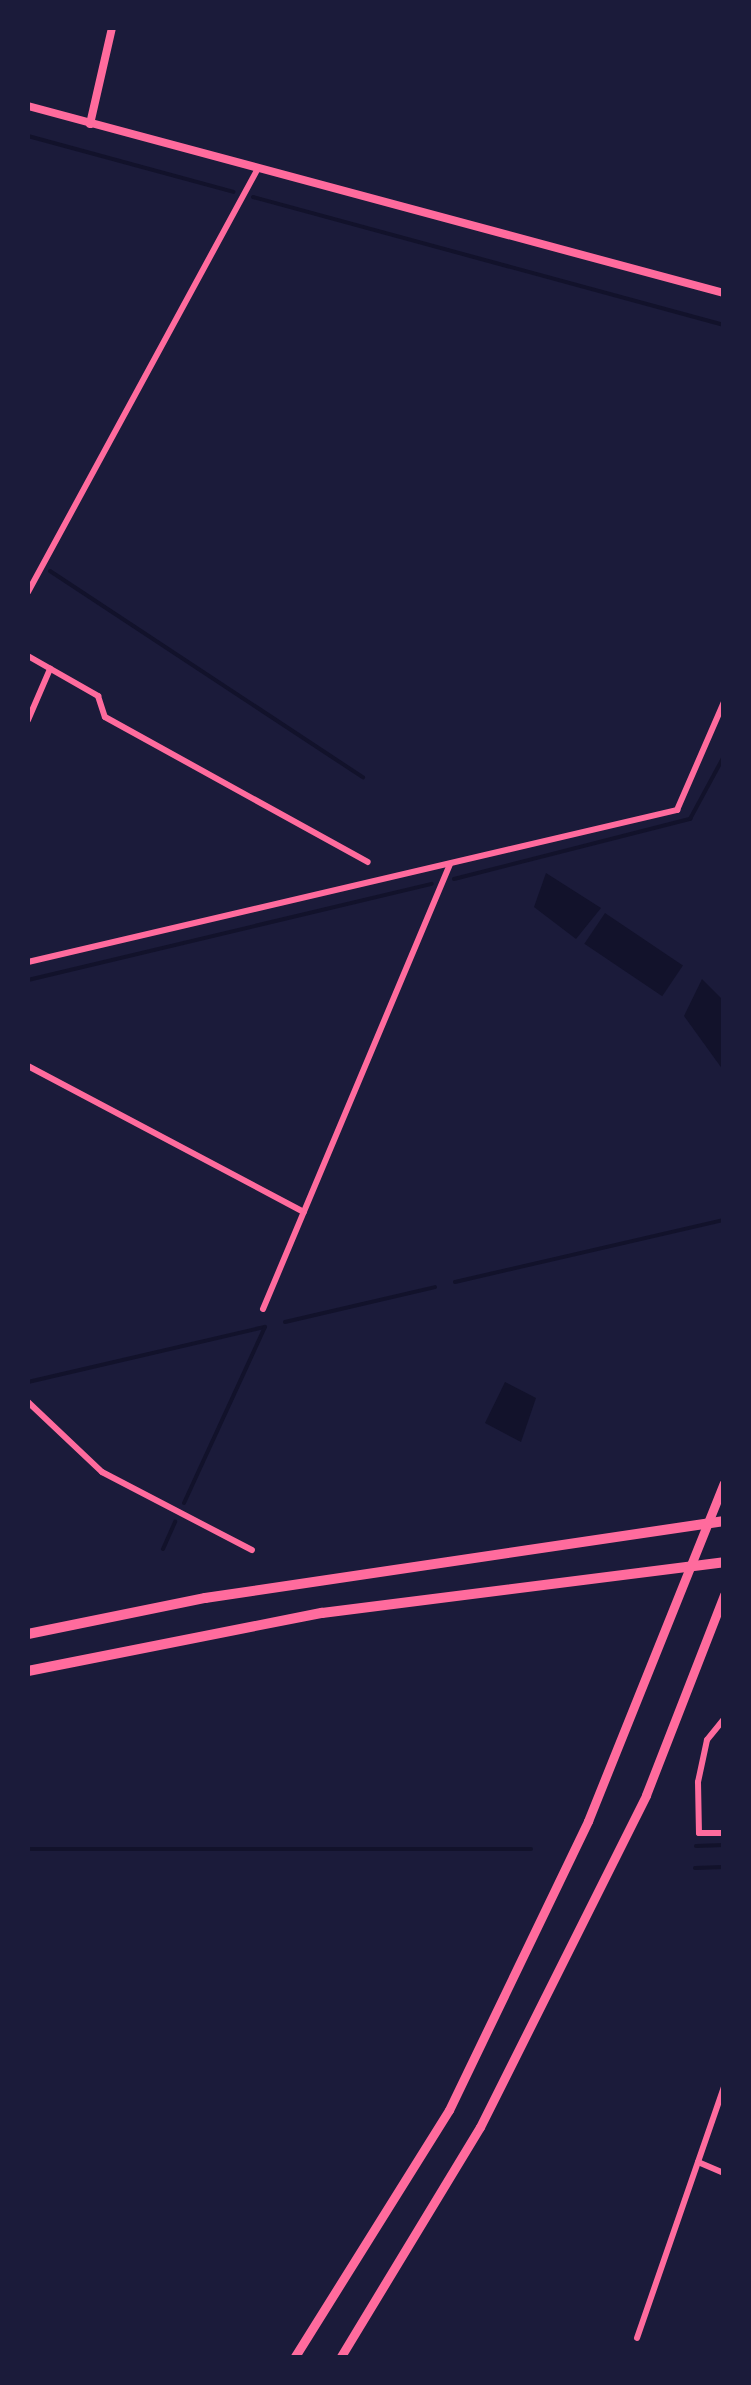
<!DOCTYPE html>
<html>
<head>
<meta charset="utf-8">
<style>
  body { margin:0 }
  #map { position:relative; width:751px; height:2385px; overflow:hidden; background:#1b1b3a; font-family:Manrope,sans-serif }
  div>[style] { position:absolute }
  .water>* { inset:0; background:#12122b; transform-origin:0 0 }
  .stream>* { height:4px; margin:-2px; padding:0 2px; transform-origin:2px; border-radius:2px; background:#12122b }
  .minor>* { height:6px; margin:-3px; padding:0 3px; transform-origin:3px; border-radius:3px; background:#ff6b9d }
  .tertiary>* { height:8px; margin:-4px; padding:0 4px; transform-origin:4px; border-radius:4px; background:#ff6b9d }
  .primary>* { height:9px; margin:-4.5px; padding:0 4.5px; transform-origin:4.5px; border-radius:4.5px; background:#ff6b9d }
  .trunk>* { height:10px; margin:-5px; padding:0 5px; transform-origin:5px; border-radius:5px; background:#ff6b9d }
  span { translate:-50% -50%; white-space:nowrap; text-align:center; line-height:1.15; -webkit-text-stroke:9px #1b1b3a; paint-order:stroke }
  .frame { position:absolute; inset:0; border:30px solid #1b1b3a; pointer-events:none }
</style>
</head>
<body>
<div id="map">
  <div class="water">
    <i style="clip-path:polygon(546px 873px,601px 908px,576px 939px,534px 907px)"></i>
    <i style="left:605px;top:913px;width:94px;height:37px;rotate:34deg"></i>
    <i style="clip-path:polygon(702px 979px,723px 1000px,723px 1070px,684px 1016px)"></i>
    <i style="clip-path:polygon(505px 1382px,536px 1398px,521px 1442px,485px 1423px)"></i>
  </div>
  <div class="stream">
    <i style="left:28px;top:136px;width:213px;rotate:15.2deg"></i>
    <i style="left:253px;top:197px;width:488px;rotate:15.2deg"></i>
    <i style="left:50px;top:571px;width:375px;rotate:33.4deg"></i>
    <i style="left:454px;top:879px;width:244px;rotate:-14.3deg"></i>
    <i style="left:690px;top:819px;width:72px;rotate:-61.6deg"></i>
    <i style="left:28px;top:980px;width:415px;rotate:-13.4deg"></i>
    <i style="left:455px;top:1282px;width:276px;rotate:-13deg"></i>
    <i style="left:285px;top:1322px;width:154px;rotate:-13.1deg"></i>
    <i style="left:28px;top:1382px;width:243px;rotate:-13.1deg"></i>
    <i style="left:184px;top:1503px;width:194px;rotate:-65.3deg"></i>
    <i style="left:163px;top:1549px;width:30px;rotate:-66deg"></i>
    <i style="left:696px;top:1846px;width:28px;rotate:-2deg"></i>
    <i style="left:28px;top:1849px;width:503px"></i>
    <i style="left:695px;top:1868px;width:29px;rotate:-2deg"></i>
  </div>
  <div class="minor">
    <i style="left:28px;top:592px;width:482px;rotate:-61.5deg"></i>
    <i style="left:28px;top:656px;width:81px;rotate:29.7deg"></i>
    <i style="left:98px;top:696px;width:22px;rotate:72deg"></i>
    <i style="left:105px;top:717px;width:300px;rotate:28.9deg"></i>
    <i style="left:28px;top:720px;width:56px;rotate:-66.7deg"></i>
    <i style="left:28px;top:962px;width:667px;rotate:-13.18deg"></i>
    <i style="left:677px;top:810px;width:118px;rotate:-66.5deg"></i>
    <i style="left:28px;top:1066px;width:312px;rotate:27.9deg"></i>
    <i style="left:263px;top:1309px;width:483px;rotate:-67.2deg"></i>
    <i style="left:28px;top:1402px;width:102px;rotate:43.4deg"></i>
    <i style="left:102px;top:1472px;width:169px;rotate:27.5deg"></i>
    <i style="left:724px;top:1719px;width:27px;rotate:129deg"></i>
    <i style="left:707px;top:1740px;width:43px;rotate:102.1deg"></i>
    <i style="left:698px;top:1782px;width:51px;rotate:88.9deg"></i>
    <i style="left:699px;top:1833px;width:25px"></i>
    <i style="left:698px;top:2162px;width:28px;rotate:23deg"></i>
    <i style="left:637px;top:2338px;width:266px;rotate:-70.9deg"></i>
  </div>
  <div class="tertiary">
    <i style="left:28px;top:106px;width:721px;rotate:15.04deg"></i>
    <i style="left:90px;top:124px;width:98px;rotate:-77.1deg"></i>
  </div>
  <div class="primary">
    <i style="left:294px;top:2358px;width:292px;rotate:-58deg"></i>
    <i style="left:449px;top:2110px;width:321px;rotate:-64.3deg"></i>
    <i style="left:588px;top:1821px;width:364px;rotate:-68.1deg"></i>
    <i style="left:340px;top:2358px;width:270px;rotate:-58.8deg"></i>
    <i style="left:480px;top:2127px;width:371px;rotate:-63.4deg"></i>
    <i style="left:646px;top:1795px;width:215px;rotate:-68.7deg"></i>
  </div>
  <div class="trunk">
    <i style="left:28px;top:1634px;width:181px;rotate:-11.5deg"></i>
    <i style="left:205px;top:1598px;width:525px;rotate:-8.44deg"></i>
    <i style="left:28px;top:1671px;width:300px;rotate:-11.2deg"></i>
    <i style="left:322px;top:1613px;width:405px;rotate:-7.2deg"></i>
  </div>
  <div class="frame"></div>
</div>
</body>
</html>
